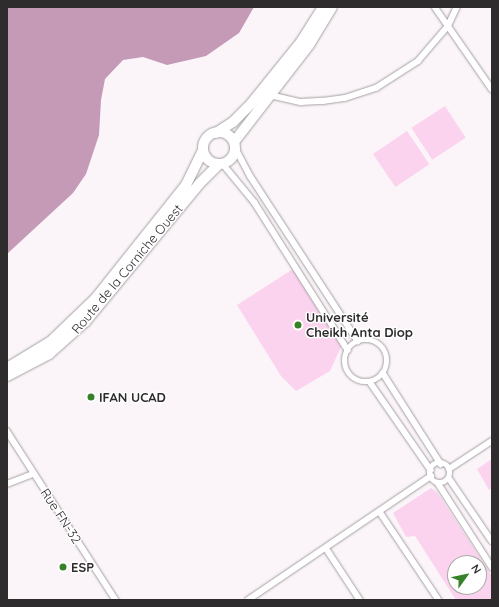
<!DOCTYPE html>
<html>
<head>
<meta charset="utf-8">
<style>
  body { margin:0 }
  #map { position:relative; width:499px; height:607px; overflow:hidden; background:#fbf5f9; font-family:Quicksand,sans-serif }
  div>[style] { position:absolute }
  .green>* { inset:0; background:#fbd3ee; transform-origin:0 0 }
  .water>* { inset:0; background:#c49ab7 }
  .roads { filter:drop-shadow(0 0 1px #a5a0a4) drop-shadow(0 0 1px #a5a0a4) }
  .minor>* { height:5.5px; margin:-2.75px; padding:0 2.75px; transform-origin:2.75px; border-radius:2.75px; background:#fff }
  .minor>.ring { margin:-2.75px; padding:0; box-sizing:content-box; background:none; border:5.5px solid #fff; border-radius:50% }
  .trunk>* { height:10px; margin:-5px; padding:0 5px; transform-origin:5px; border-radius:5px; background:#fff }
  .trunk>.ring { margin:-5px; padding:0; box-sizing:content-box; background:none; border:10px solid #fff; border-radius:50% }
  .dots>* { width:11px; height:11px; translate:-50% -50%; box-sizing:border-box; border:2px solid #fff; border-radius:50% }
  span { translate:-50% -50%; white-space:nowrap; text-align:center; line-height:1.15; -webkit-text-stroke:3px #fff; paint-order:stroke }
  .street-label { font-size:13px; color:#2e2c2d }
  .poi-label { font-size:13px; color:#2e2c2d; font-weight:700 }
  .left { translate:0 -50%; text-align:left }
  .frame { position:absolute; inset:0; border:8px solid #2e2c2d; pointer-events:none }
  .north { position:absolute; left:447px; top:555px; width:40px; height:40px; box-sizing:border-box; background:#fff; border:1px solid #ababab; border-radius:50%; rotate:57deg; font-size:11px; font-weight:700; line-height:16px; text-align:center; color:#2e2c2d }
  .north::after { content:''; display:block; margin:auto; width:14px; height:18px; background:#378128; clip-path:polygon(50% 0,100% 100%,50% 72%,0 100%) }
</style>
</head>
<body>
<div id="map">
  <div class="green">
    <i style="left:445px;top:106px;width:38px;height:40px;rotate:57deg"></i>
    <i style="left:407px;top:131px;width:40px;height:41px;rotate:56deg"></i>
    <i style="clip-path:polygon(293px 269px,341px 347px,330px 371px,296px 391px,281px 376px,237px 305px)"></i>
    <i style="clip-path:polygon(492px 459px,492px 488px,489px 490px,477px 469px)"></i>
    <i style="clip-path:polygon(evenodd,431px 488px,437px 492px,492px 576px,492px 600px,456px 600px,415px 536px,406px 537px,393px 513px,431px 488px,455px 563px,479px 563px,479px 587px,455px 587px,455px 563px)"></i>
  </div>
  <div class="water">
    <i style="clip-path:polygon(7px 7px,254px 7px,239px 33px,206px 56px,167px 65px,143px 57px,123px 60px,105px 79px,101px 100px,99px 135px,86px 174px,73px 193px,7px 254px)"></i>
  </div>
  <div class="roads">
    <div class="minor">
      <i style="left:435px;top:7px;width:100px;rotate:55.2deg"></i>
      <i style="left:270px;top:95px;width:32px;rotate:13deg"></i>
      <i style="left:301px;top:102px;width:22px;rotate:-3deg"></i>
      <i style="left:323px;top:101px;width:22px;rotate:-8deg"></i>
      <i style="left:345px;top:98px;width:33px;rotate:-18deg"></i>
      <i style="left:376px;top:88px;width:50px;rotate:-32.7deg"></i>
      <i style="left:418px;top:61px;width:46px;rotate:-49.4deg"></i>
      <i style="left:448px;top:26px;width:21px;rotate:-65deg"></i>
      <i style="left:235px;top:147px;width:34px;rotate:62deg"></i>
      <i style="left:251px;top:177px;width:196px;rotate:56.9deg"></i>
      <i style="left:223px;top:164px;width:50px;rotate:50.6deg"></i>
      <i style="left:255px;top:203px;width:174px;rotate:57.7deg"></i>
      <i class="ring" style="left:345px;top:340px;width:36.5px;height:36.5px"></i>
      <i style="left:383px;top:373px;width:108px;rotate:57.5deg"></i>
      <i style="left:370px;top:382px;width:107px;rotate:55.3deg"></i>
      <i style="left:7px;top:431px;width:201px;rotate:57.2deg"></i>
      <i class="ring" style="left:430px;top:463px;width:14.5px;height:14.5px"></i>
      <i style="left:449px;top:469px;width:51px;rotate:-33.1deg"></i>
      <i style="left:449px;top:478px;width:76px;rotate:55.7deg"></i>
      <i style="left:438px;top:483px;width:100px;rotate:57.3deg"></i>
      <i style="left:7px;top:484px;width:28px;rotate:-21deg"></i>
      <i style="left:380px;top:512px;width:106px;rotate:56.2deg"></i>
      <i style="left:326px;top:548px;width:62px;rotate:56.8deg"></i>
      <i style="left:248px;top:600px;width:221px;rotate:-34.1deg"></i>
    </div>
    <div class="trunk">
      <i class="ring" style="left:203px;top:132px;width:22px;height:22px"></i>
      <i style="left:216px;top:133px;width:20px;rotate:-33deg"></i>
      <i style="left:233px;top:122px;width:25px;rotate:-45deg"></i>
      <i style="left:251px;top:104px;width:80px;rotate:-51.1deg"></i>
      <i style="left:301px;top:42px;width:41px;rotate:-57.8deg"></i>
      <i style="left:234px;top:142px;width:123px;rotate:-52.3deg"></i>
      <i style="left:309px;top:45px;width:44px;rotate:-58.8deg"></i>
      <i style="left:7px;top:368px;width:50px;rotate:-31.2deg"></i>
      <i style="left:50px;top:342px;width:62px;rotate:-43.7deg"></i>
      <i style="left:95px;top:299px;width:146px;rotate:-51.4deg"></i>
      <i style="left:186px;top:185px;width:39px;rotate:-64deg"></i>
      <i style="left:7px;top:376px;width:47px;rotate:-27.6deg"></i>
      <i style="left:49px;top:354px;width:48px;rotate:-41.6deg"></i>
      <i style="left:85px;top:322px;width:179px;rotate:-50.4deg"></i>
      <i style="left:199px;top:184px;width:28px;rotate:-45deg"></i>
    </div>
  </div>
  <div class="dots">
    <i style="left:298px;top:325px;background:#378128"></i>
    <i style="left:91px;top:397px;background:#378128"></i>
    <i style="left:63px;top:567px;background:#378128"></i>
  </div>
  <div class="street-label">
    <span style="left:127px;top:269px;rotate:-50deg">Route de la Corniche Ouest</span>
    <span style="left:61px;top:516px;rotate:57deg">Rue FN-32</span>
  </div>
  <div class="poi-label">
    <span class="left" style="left:306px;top:325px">Université<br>Cheikh Anta Diop</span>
    <span class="left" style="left:99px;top:397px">IFAN UCAD</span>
    <span class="left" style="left:71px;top:567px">ESP</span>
  </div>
  <div class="frame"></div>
  <div class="north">N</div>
</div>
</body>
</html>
